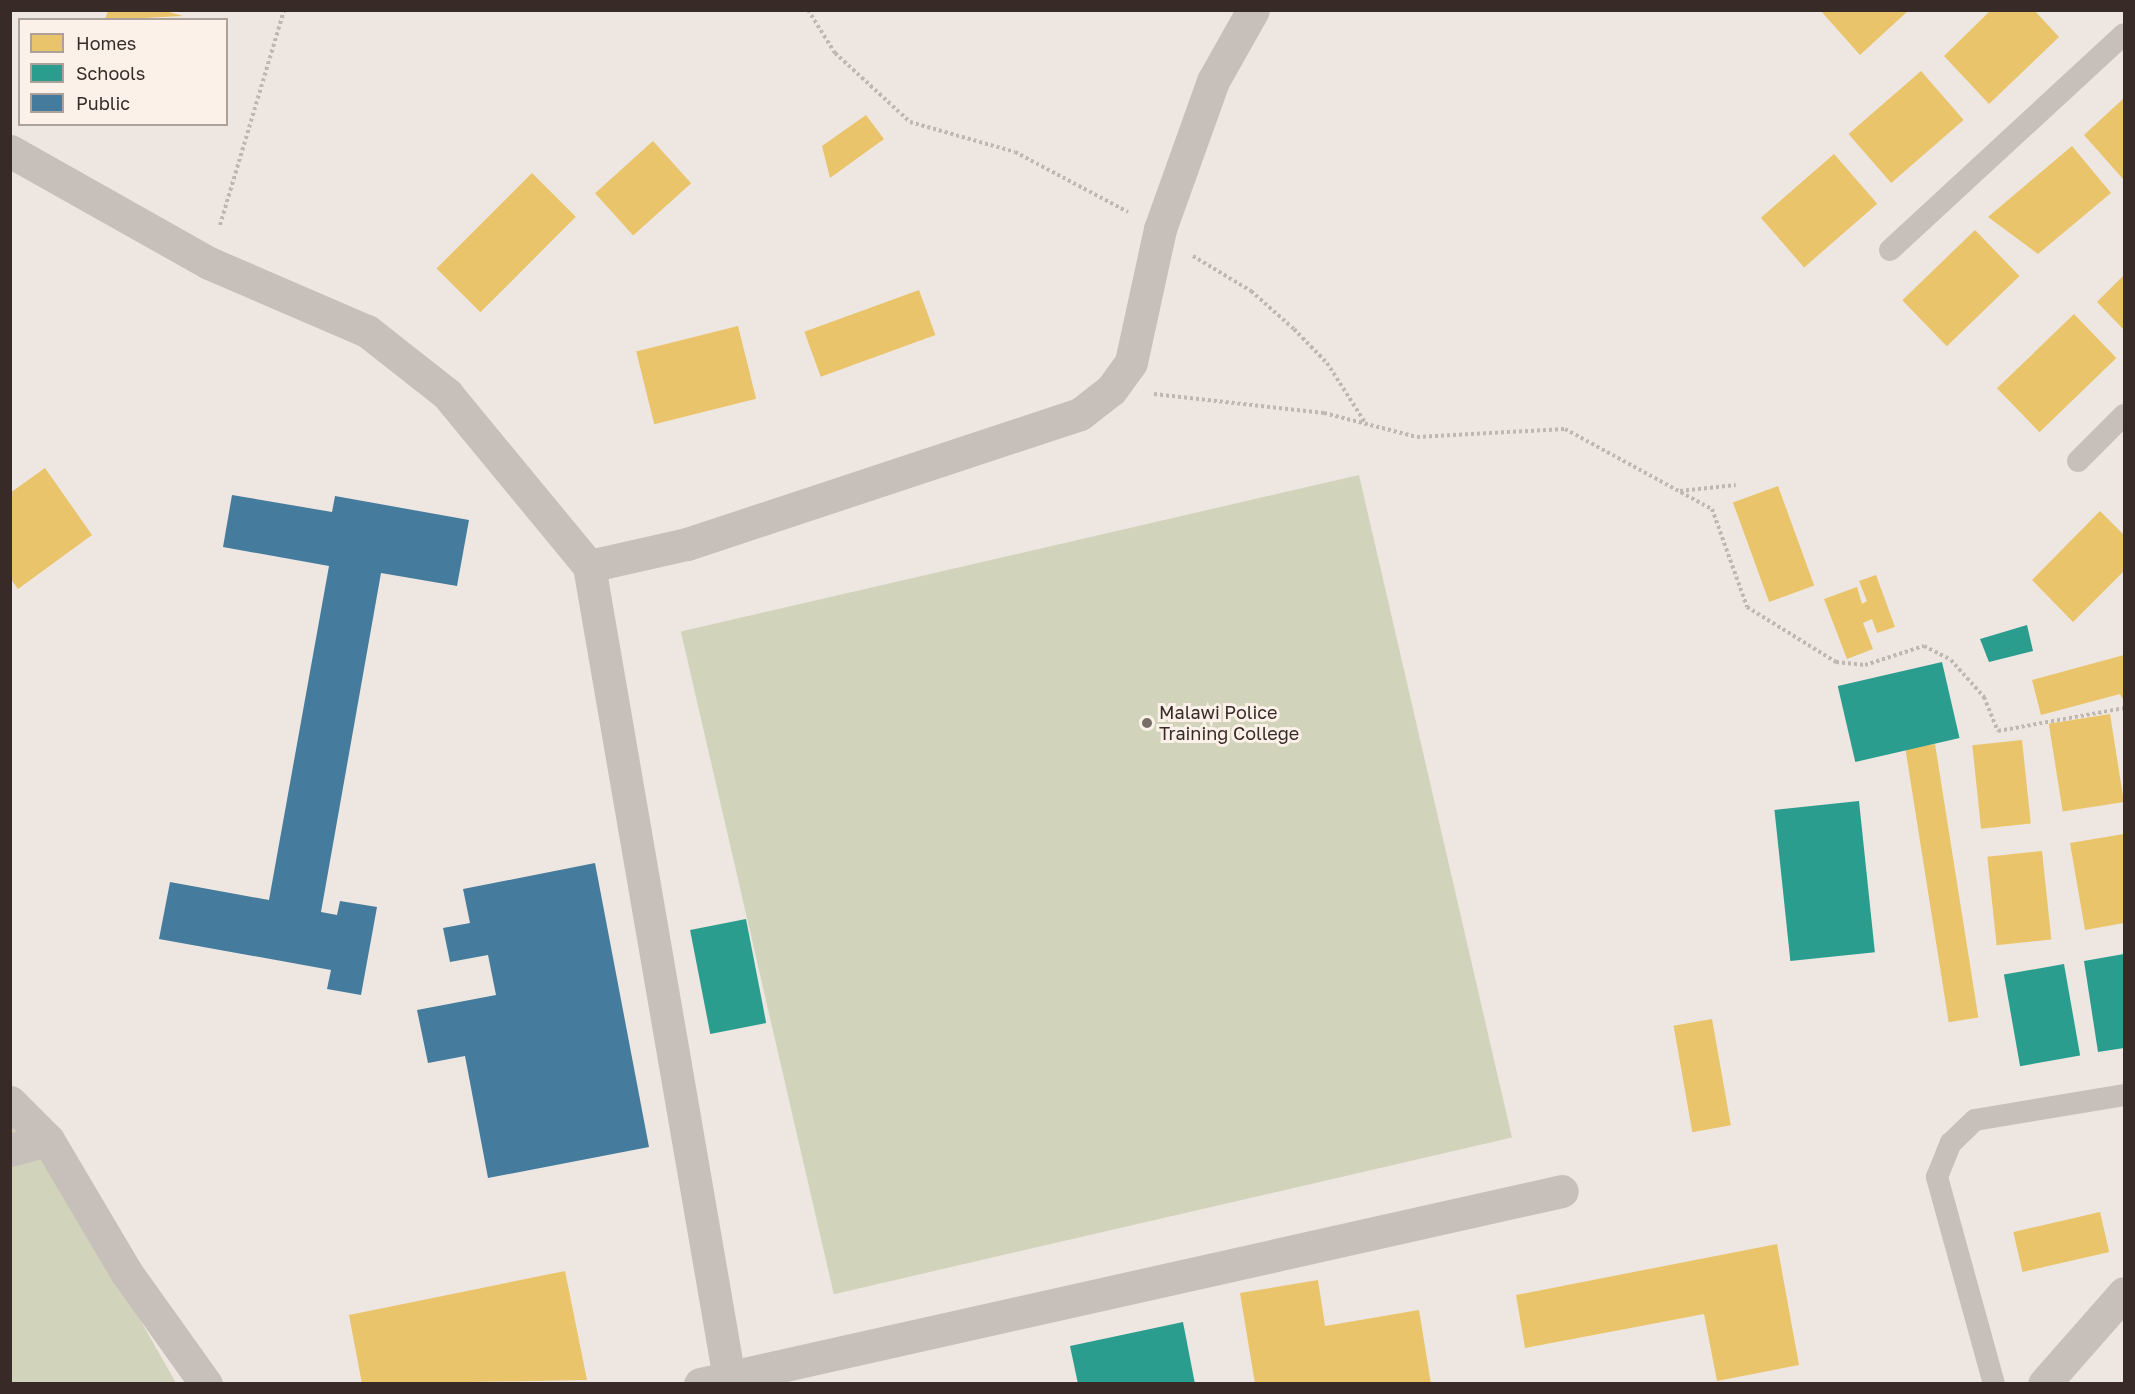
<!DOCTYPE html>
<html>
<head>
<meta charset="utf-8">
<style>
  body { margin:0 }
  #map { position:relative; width:2135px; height:1394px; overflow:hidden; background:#eee7e1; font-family:"Golos Text",sans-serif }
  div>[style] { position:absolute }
  .green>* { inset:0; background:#d1d4ba; transform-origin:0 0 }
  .homes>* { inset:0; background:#e9c46a; transform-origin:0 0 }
  .schools>* { inset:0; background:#2a9d8f; transform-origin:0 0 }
  .public>* { inset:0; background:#457b9d }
  .path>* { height:4px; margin-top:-2px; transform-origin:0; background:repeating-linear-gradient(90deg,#c0b7b2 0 3px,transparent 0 6px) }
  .service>* { height:22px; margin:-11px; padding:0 11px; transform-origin:11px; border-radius:11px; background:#c7bfba }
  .minor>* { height:33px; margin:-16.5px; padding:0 16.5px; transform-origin:16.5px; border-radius:16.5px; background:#c7bfba }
  .dots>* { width:16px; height:16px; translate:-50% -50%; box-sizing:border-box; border:3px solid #fbf1e8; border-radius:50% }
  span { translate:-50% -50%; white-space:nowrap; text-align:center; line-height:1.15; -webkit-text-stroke:6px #fbf1e8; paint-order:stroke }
  .poi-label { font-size:18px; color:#382b27 }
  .left { translate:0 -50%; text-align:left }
  .frame { position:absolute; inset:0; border:12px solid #382b27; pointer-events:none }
  .legend { position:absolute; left:18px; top:18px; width:210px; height:108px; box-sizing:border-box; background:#fbf1e8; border:2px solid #ada29b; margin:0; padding:8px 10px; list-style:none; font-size:18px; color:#382b27 }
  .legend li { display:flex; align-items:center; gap:12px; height:30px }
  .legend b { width:30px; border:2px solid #ada29b }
</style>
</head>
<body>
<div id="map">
  <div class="green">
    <i style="left:1359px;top:475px;width:680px;height:696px;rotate:77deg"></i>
    <i style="clip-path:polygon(10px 1095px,40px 1144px,176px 1383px,11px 1383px)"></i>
  </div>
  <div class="homes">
    <i style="clip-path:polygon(108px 10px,162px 10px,183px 16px,105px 20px)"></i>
    <i style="clip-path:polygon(1820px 10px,1909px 10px,1860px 55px)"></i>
    <i style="clip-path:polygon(1991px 10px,2034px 10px,2059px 37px,1989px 104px,1944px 56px)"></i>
    <i style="left:1921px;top:71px;width:65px;height:96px;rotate:49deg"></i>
    <i style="clip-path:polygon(2124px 98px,2124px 178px,2123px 179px,2084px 135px)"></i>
    <i style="clip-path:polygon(866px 115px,884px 139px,830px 178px,822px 146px)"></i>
    <i style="left:653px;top:141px;width:57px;height:78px;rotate:48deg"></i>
    <i style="clip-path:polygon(2072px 146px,2111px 193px,2038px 254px,1988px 217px)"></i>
    <i style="left:1834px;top:154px;width:66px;height:97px;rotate:49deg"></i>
    <i style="left:532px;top:173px;width:62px;height:135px;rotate:45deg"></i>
    <i style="left:1975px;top:230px;width:64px;height:101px;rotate:46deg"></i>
    <i style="clip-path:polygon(2124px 275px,2124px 330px,2097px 302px)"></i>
    <i style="left:919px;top:290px;width:48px;height:122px;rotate:70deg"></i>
    <i style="left:2074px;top:314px;width:61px;height:107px;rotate:46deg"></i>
    <i style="left:738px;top:326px;width:75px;height:105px;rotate:76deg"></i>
    <i style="clip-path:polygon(45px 468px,92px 535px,18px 589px,10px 578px,10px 493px)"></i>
    <i style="left:1778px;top:486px;width:106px;height:48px;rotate:70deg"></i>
    <i style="clip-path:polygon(2100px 511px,2124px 535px,2124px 571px,2073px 622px,2032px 580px)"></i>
    <i style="clip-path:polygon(1876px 575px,1895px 627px,1877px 633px,1872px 619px,1863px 623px,1873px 649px,1847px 659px,1824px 599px,1857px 587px,1862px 604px,1867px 601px,1859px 581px)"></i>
    <i style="clip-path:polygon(2124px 655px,2124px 701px,2120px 694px,2041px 715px,2032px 680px)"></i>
    <i style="left:2110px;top:714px;width:89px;height:62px;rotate:81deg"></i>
    <i style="left:2022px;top:740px;width:84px;height:50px;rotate:84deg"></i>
    <i style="left:1935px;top:744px;width:277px;height:30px;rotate:81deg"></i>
    <i style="clip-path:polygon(2124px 834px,2124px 923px,2085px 930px,2070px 843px)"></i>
    <i style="left:2042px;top:851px;width:89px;height:55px;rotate:84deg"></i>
    <i style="left:1712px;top:1019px;width:108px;height:39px;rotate:80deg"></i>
    <i style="left:2100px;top:1212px;width:41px;height:89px;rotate:77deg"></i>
    <i style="clip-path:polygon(1777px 1244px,1799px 1365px,1717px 1381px,1704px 1314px,1525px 1348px,1516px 1295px)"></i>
    <i style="clip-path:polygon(565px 1271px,587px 1380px,362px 1384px,349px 1315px)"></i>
    <i style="clip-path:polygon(1318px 1280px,1325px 1326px,1419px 1310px,1431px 1384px,1255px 1384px,1240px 1293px)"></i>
  </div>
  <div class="schools">
    <i style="clip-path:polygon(2027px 625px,2033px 651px,1989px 662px,1980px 639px)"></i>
    <i style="left:1942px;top:662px;width:78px;height:107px;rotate:77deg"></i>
    <i style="left:1859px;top:801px;width:152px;height:85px;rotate:84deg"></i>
    <i style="left:746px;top:919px;width:106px;height:57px;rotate:79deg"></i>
    <i style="clip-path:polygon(2124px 954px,2124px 1048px,2098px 1052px,2084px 961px)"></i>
    <i style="left:2064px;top:964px;width:93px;height:61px;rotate:80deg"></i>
    <i style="clip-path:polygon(1183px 1322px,1195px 1384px,1078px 1384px,1070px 1346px)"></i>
  </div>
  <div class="public">
    <i style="clip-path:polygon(232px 495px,332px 512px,335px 496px,469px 520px,457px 586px,381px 573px,321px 912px,337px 915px,340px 901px,377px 907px,361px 995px,327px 989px,331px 970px,159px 939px,170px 882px,269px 900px,329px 566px,223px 547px)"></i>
    <i style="clip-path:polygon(595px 863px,649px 1147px,488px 1178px,465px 1056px,428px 1063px,417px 1010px,496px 995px,488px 955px,450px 962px,443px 928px,470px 923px,463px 889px)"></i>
  </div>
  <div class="path">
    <i style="left:808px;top:10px;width:51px;rotate:57.9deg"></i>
    <i style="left:835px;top:53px;width:102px;rotate:42.6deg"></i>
    <i style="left:910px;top:122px;width:109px;rotate:15.9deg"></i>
    <i style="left:1015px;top:152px;width:128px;rotate:28deg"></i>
    <i style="left:220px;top:225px;width:224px;rotate:-73.4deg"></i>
    <i style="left:1193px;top:256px;width:68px;rotate:31.1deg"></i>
    <i style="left:1251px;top:291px;width:57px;rotate:41.5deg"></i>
    <i style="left:1294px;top:329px;width:47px;rotate:45.9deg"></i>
    <i style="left:1327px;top:363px;width:72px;rotate:57.4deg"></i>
    <i style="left:1154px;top:394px;width:171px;rotate:6.4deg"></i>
    <i style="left:1324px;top:413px;width:96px;rotate:14.5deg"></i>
    <i style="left:1417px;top:437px;width:148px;rotate:-3.1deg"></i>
    <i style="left:1565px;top:429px;width:167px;rotate:28.6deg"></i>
    <i style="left:1712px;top:509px;width:104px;rotate:70.3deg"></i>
    <i style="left:1747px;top:607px;width:105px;rotate:31.7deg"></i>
    <i style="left:1836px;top:662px;width:29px;rotate:6deg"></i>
    <i style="left:1865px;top:665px;width:62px;rotate:-17.9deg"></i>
    <i style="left:1924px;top:646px;width:30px;rotate:27deg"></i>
    <i style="left:1951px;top:660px;width:50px;rotate:48.3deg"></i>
    <i style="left:1984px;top:697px;width:37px;rotate:68deg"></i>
    <i style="left:1998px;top:731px;width:128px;rotate:-10.3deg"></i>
    <i style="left:1680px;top:491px;width:56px;rotate:-6.1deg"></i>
  </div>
  <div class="service">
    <i style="left:1890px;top:250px;width:318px;rotate:-42.7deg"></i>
    <i style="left:2078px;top:461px;width:65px;rotate:-45deg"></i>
    <i style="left:1994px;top:1384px;width:215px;rotate:-105.4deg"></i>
    <i style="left:1937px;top:1177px;width:37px;rotate:-68deg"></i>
    <i style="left:1951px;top:1143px;width:33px;rotate:-44deg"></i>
    <i style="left:1975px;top:1120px;width:151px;rotate:-9.5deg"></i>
  </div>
  <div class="minor">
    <i style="left:10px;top:151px;width:228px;rotate:29.4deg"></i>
    <i style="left:209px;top:263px;width:172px;rotate:23.3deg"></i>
    <i style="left:367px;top:331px;width:102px;rotate:38.2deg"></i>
    <i style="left:447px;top:394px;width:223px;rotate:50.5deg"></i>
    <i style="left:10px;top:1102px;width:54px;rotate:45deg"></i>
    <i style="left:48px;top:1140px;width:153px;rotate:59.4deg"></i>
    <i style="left:126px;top:1272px;width:138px;rotate:54.5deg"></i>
    <i style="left:10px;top:1150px;width:39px;rotate:-15deg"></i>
    <i style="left:700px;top:1384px;width:883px;rotate:-12.62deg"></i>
    <i style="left:730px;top:1384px;width:830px;rotate:-99.78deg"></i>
    <i style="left:589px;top:566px;width:100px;rotate:-12.7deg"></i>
    <i style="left:687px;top:544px;width:414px;rotate:-18.3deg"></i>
    <i style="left:1080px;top:414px;width:39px;rotate:-38deg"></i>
    <i style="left:1111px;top:390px;width:34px;rotate:-54deg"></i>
    <i style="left:1131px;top:362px;width:136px;rotate:-77.7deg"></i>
    <i style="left:1160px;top:229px;width:157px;rotate:-70.3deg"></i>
    <i style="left:1213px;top:81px;width:81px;rotate:-60.6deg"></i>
    <i style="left:2044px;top:1384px;width:121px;rotate:-48.7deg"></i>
  </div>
  <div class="dots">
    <i style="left:1147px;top:723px;background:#786d68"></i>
  </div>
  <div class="poi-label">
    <span class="left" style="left:1159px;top:723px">Malawi Police<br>Training College</span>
  </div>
  <div class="frame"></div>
  <ul class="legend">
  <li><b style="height:16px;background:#e9c46a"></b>Homes</li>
  <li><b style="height:16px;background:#2a9d8f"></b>Schools</li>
  <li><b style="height:16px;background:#457b9d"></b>Public</li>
  </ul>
</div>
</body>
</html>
